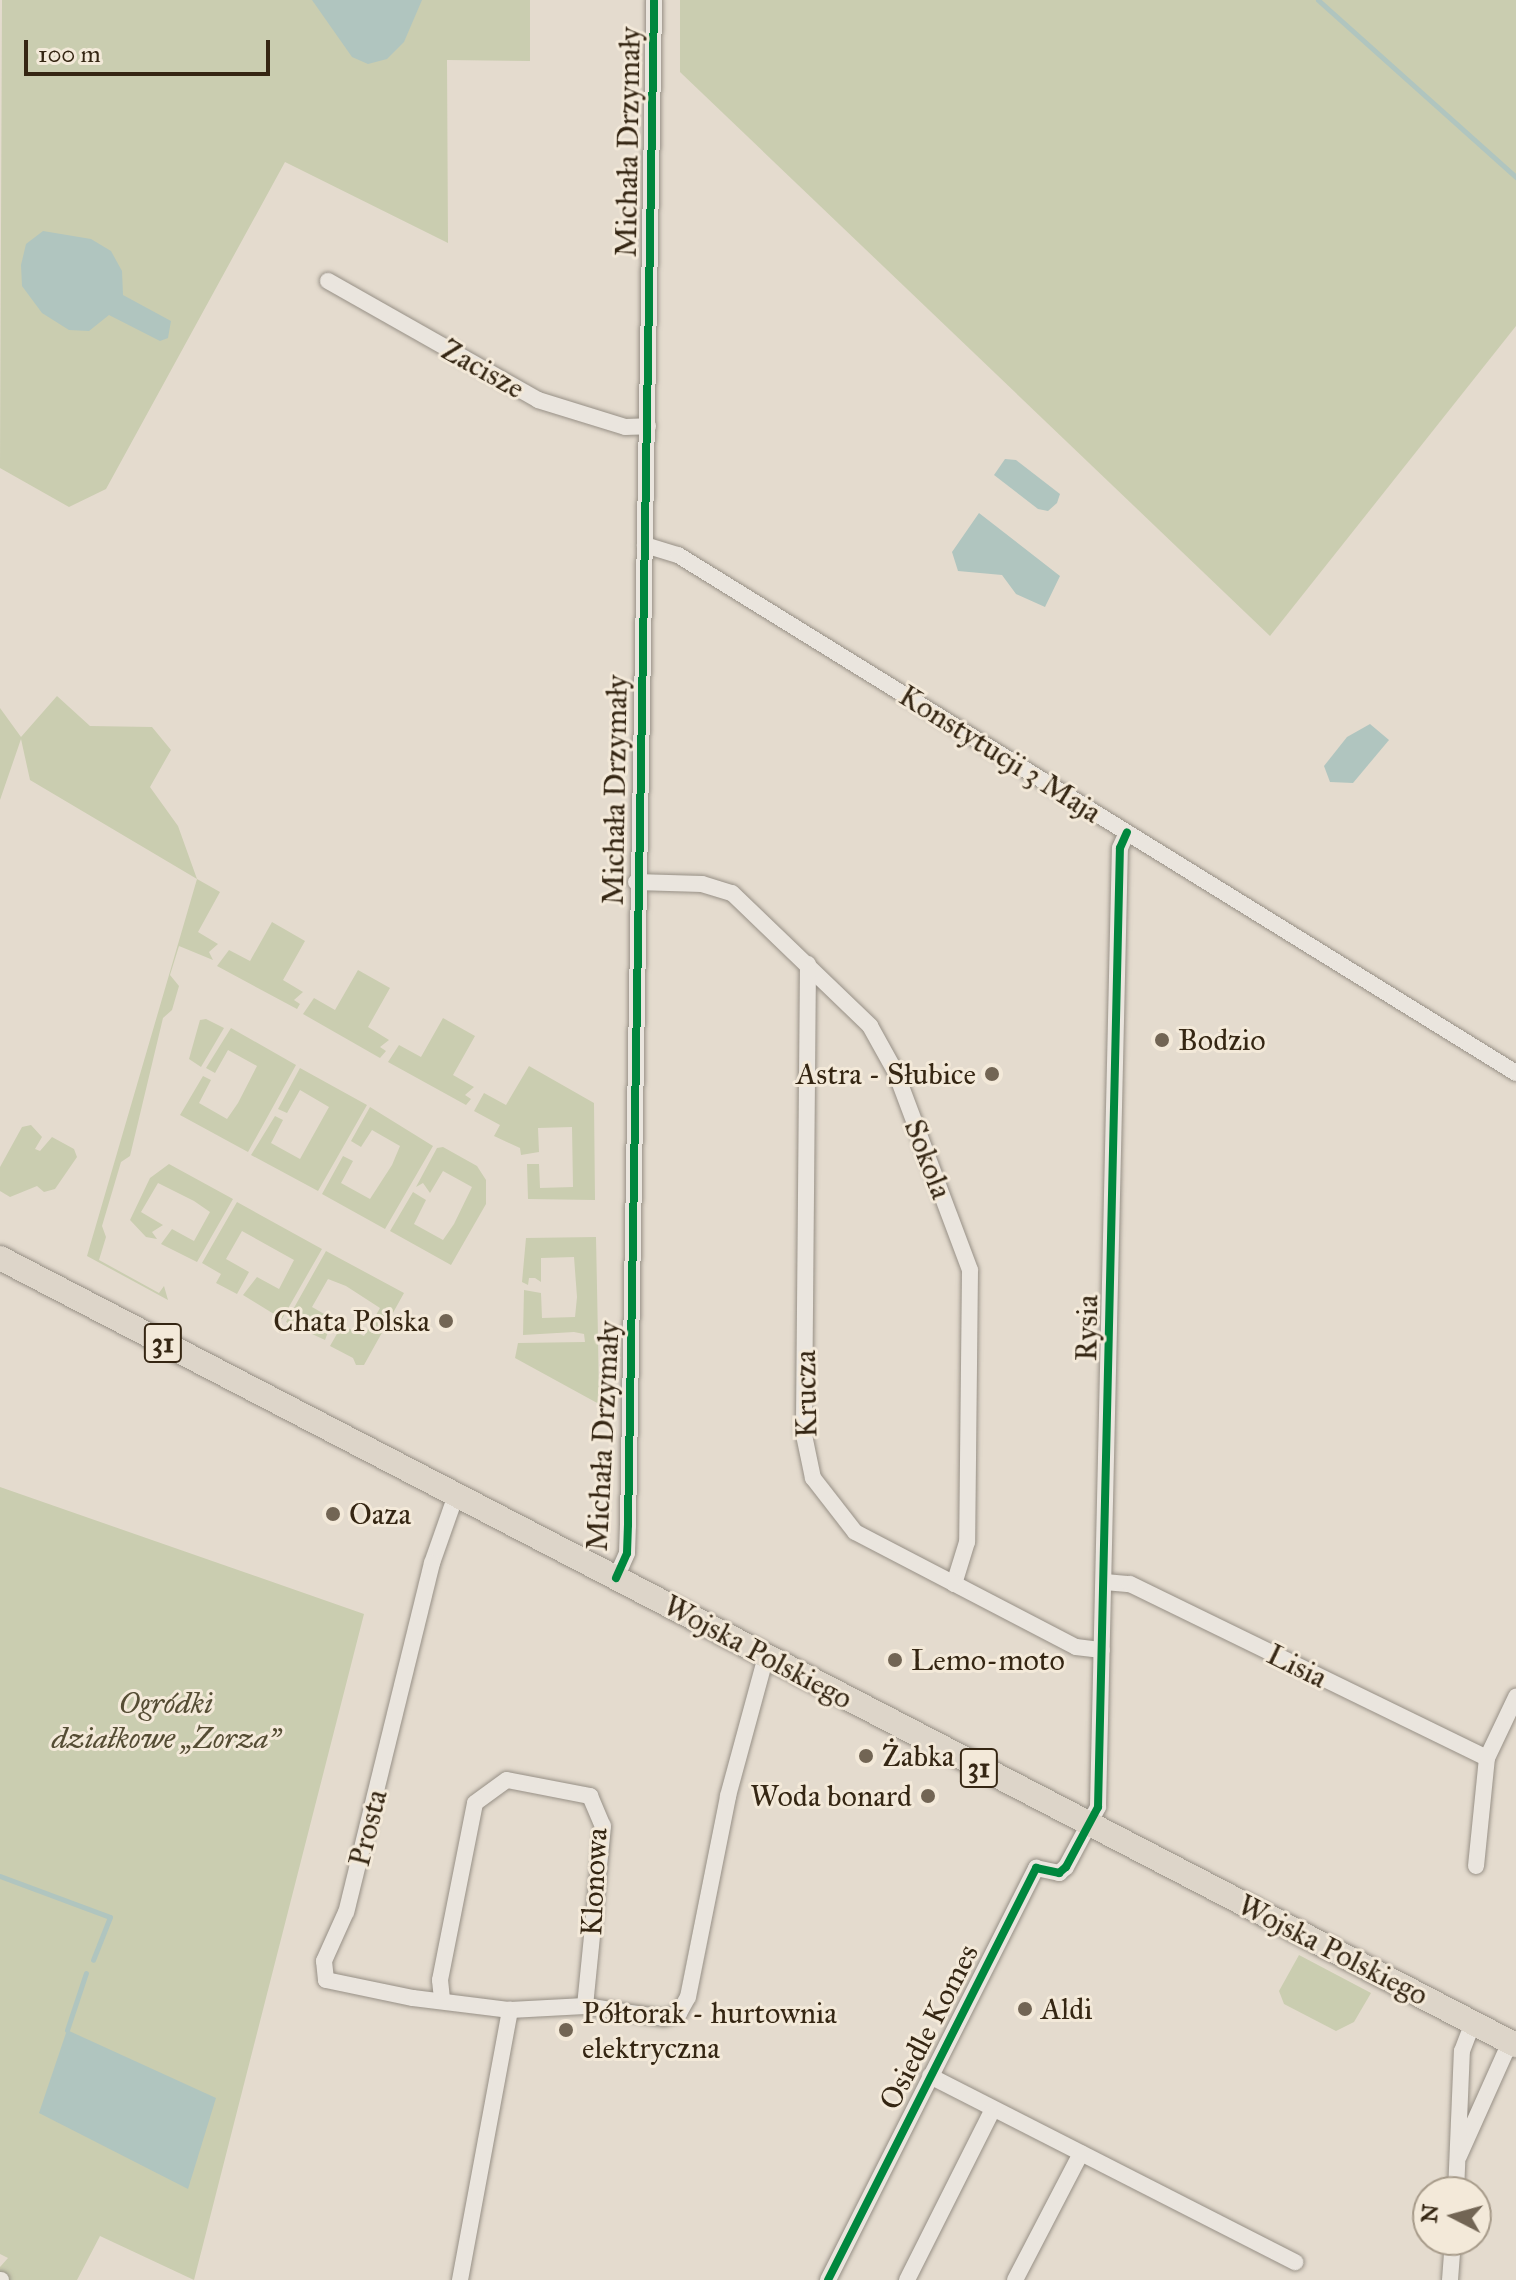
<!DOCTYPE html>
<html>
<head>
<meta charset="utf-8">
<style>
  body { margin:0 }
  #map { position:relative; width:1516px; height:2280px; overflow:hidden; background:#e4dbce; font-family:"IM FELL Great Primer",serif }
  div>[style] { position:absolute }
  .green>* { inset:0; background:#cacdb0 }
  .water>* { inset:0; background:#b0c5bf }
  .stream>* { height:5px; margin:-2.5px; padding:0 2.5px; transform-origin:2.5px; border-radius:2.5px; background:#b0c5bf }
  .roads { filter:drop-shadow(0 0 2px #979086) drop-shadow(0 0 2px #979086) }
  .minor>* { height:16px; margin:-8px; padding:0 8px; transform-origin:8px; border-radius:8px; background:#eae5de }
  .primary>* { height:24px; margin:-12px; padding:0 12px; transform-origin:12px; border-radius:12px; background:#ddd5c9 }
  .cycleway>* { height:8px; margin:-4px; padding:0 4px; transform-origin:4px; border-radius:4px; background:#00873e }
  .dots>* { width:22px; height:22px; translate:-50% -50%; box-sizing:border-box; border:4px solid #f3e9d9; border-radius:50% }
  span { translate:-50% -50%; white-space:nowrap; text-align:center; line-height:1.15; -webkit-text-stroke:6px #f3e9d9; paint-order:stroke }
  .shield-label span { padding:2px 6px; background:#f3e9d9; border:2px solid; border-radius:6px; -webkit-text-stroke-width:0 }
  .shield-label { font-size:28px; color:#352613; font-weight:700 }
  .street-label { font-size:30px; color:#352613 }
  .poi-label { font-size:30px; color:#352613 }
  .left { translate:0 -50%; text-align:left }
  .right { translate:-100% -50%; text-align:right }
  .park-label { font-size:30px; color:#554d34; font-style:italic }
  .north { position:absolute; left:1412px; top:2176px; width:80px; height:80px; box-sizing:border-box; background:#f3e9d9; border:2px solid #a79b8a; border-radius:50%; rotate:276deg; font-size:22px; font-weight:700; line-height:32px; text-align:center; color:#352613 }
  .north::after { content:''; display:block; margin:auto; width:28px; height:36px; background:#726554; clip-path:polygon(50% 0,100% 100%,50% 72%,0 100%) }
  .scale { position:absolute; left:24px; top:40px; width:246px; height:36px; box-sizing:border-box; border:4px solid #352613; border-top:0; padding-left:10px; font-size:24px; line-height:28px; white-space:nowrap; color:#352613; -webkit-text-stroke:6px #f3e9d9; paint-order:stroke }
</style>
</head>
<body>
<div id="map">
  <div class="green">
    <i style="clip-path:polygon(2px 0,530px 0,530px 61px,447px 60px,448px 243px,285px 162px,106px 489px,69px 507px,0 468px)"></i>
    <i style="clip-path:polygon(680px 0,1516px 0,1516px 326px,1270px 636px,680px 72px)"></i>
    <i style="clip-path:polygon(57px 696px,90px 726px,152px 727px,171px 750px,150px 787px,178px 826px,197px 879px,220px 892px,198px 932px,218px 944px,209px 952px,213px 960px,179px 946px,170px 975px,179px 986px,172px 1010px,163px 1018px,130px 1156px,121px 1162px,102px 1226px,106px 1237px,99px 1260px,159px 1293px,164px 1286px,168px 1300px,87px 1256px,197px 879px,30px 780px,21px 739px,0 800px,0 708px,21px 737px)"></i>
    <i style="clip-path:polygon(272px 922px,305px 941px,283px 980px,303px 992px,294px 1000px,300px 1004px,297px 1009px,217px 966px,229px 950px,250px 961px)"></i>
    <i style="clip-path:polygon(358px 970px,390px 988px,368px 1027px,389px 1040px,380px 1047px,386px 1051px,380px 1058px,303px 1014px,314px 998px,335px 1010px)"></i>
    <i style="clip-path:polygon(443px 1018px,475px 1036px,453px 1075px,474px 1087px,465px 1095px,471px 1099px,466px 1105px,388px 1062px,399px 1045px,421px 1057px)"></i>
    <i style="clip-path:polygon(206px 1019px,224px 1028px,201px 1067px,189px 1059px,200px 1020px)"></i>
    <i style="clip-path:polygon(231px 1028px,296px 1065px,248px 1152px,180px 1115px,203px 1076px,211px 1080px,199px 1103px,227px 1119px,238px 1103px,257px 1066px,228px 1050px,215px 1073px,206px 1068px)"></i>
    <i style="clip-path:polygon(529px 1066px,594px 1103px,595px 1200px,528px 1199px,527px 1164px,539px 1164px,540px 1188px,573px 1187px,572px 1127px,538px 1128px,539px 1152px,521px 1155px,520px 1148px,494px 1136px,500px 1125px,474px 1111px,484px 1093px,506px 1105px)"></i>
    <i style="clip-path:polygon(300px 1068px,367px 1105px,318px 1191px,251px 1155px,275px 1116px,283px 1120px,271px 1143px,300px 1159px,329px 1107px,300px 1090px,287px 1113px,278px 1109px)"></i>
    <i style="clip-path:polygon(370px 1107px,433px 1146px,385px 1229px,322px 1194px,343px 1156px,353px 1161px,341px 1183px,370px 1199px,392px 1165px,400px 1146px,372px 1130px,361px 1147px,351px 1141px)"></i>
    <i style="clip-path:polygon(31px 1125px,42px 1137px,35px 1149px,40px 1151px,52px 1137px,74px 1149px,77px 1157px,55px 1189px,44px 1192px,37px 1186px,10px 1197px,0 1191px,0 1167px,22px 1127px)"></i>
    <i style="clip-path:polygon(443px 1147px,477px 1166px,486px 1180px,486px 1204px,451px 1265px,390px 1231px,413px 1192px,426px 1200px,414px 1224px,443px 1240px,454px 1224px,472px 1187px,443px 1171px,430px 1193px,423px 1183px,416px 1187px,437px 1148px)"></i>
    <i style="clip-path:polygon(169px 1164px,233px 1199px,197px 1262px,161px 1244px,172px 1229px,194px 1241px,210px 1212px,194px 1201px,158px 1183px,141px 1212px,163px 1225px,152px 1232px,157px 1239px,146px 1237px,130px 1220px,150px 1178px)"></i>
    <i style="clip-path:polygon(237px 1202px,322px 1249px,282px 1319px,243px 1295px,257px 1277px,279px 1289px,294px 1260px,242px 1231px,226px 1259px,249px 1272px,237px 1294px,216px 1283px,221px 1274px,202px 1263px)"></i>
    <i style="clip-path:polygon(596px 1237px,598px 1337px,599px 1404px,515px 1358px,518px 1343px,585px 1342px,584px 1334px,574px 1332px,523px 1335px,524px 1290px,541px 1293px,542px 1318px,575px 1317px,577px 1297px,574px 1257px,541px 1258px,541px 1282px,535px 1278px,529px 1278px,528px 1285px,522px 1282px,526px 1238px)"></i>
    <i style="clip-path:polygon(326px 1251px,404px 1293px,364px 1365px,356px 1365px,353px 1358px,330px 1346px,342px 1325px,364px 1336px,380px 1308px,346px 1286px,328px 1279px,312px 1307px,333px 1319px,325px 1340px,286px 1322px)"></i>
    <i style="clip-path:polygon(0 1487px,364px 1614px,194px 2280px,100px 2236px,77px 2280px,0 2280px,0 2267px,8px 2258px,0 2254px)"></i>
    <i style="clip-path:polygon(1299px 1955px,1371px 1993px,1354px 2022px,1336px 2031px,1284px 2004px,1279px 1991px)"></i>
  </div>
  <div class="water">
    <i style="clip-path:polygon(312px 0,422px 0,404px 42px,387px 59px,368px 64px,352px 57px)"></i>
    <i style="clip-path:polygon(43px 231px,91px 239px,111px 251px,122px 271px,123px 295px,171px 321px,168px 338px,160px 341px,109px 315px,89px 331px,69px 330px,42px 313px,22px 286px,21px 265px,26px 244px)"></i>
    <i style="clip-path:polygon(1005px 459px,1016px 460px,1060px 494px,1057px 503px,1048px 511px,1038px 509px,994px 475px)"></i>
    <i style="clip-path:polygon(979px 513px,1060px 576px,1045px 607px,1016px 594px,1002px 575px,958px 571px,952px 552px)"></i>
    <i style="clip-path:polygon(1370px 724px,1389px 740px,1353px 783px,1330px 782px,1324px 766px,1347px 737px)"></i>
    <i style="clip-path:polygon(67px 2030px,216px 2098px,188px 2189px,39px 2113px)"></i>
  </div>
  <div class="stream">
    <i style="left:1318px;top:0;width:266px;rotate:41.8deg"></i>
    <i style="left:0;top:1876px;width:117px;rotate:20.4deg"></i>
    <i style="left:110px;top:1917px;width:46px;rotate:111.6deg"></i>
    <i style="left:67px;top:2030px;width:60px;rotate:-71.6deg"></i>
  </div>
  <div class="roads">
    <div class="minor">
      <i style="left:328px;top:281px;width:241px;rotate:29.5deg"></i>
      <i style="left:538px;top:400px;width:91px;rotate:17.2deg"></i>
      <i style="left:625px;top:427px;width:23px;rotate:-2deg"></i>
      <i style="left:645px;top:545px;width:34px;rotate:17deg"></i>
      <i style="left:678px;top:555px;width:985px;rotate:31.72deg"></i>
      <i style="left:636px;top:882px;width:66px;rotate:1.7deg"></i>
      <i style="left:702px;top:884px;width:31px;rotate:17deg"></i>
      <i style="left:732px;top:893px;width:192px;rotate:43.9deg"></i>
      <i style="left:870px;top:1026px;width:54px;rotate:61deg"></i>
      <i style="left:896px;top:1073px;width:210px;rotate:69.4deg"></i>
      <i style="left:970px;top:1270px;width:272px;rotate:90.6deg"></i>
      <i style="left:967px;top:1542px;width:44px;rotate:107.2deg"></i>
      <i style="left:808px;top:964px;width:471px;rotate:90.5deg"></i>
      <i style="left:804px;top:1435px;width:44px;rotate:78.2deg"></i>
      <i style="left:813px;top:1478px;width:68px;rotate:52.1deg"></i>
      <i style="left:855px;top:1532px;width:249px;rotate:27.5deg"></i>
      <i style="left:1076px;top:1647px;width:26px;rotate:7deg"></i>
      <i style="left:456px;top:1495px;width:72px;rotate:109.4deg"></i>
      <i style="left:432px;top:1563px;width:359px;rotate:103.8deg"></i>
      <i style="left:346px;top:1912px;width:54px;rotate:114.2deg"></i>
      <i style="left:324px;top:1961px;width:19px;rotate:84deg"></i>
      <i style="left:326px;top:1980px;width:89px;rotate:11.7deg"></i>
      <i style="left:413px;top:1998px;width:98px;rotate:7.1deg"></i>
      <i style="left:510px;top:2010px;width:75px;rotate:-3.1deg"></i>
      <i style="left:585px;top:2006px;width:79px;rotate:8.7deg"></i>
      <i style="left:663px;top:2018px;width:17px;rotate:-17deg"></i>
      <i style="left:679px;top:2013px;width:18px;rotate:-61deg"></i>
      <i style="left:688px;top:1997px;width:205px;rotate:-78.7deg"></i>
      <i style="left:728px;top:1796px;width:145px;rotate:-74.8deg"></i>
      <i style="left:616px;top:1578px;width:27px;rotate:-66deg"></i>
      <i style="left:627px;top:1553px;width:28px;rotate:-88deg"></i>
      <i style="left:628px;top:1525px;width:1525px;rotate:-89.02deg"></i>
      <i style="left:1105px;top:1582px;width:25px;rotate:5deg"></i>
      <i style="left:1130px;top:1584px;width:397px;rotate:26deg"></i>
      <i style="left:1476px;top:1866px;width:109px;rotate:-84.2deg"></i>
      <i style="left:1487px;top:1758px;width:68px;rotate:-64.6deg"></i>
      <i style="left:442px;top:1999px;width:19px;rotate:-96deg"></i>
      <i style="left:440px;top:1980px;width:180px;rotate:-78.8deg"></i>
      <i style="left:475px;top:1803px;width:39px;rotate:-36deg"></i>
      <i style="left:507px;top:1780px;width:85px;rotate:10.9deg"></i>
      <i style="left:590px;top:1796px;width:33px;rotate:67deg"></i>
      <i style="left:603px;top:1826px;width:181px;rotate:95.7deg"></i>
      <i style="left:930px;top:2076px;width:410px;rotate:27deg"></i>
      <i style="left:1459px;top:2156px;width:125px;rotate:-65.9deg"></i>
      <i style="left:1456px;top:2192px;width:141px;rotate:-87.6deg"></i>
      <i style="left:1462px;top:2051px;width:30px;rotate:-69deg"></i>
      <i style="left:0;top:2280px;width:1px"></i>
      <i style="left:460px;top:2280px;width:275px;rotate:-79.5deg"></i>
      <i style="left:828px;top:2280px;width:462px;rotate:-63.2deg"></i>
      <i style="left:1036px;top:1868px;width:24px;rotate:12deg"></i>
      <i style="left:1059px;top:1873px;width:9px;rotate:-41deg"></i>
      <i style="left:1066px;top:1867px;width:68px;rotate:-61.9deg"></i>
      <i style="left:1098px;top:1807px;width:959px;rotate:-88.69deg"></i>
      <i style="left:1120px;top:848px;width:17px;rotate:-66deg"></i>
      <i style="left:907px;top:2280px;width:191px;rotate:-63.3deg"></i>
      <i style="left:1015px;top:2280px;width:143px;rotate:-62.5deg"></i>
      <i style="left:1450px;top:2280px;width:40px;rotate:-85.7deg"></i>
    </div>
    <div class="primary">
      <i style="left:0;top:1258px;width:1708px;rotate:27.44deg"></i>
    </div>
  </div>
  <div class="cycleway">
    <i style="left:616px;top:1578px;width:27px;rotate:-66deg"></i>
    <i style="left:627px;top:1553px;width:28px;rotate:-88deg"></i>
    <i style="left:628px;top:1525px;width:1525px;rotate:-89.02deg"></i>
    <i style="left:828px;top:2280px;width:462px;rotate:-63.2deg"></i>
    <i style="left:1036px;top:1868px;width:24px;rotate:12deg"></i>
    <i style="left:1059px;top:1873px;width:9px;rotate:-41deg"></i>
    <i style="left:1066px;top:1867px;width:68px;rotate:-61.9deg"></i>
    <i style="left:1098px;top:1807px;width:959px;rotate:-88.69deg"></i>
    <i style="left:1120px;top:848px;width:17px;rotate:-66deg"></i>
  </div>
  <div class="dots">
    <i style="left:1162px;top:1040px;background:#726554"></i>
    <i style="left:992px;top:1074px;background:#726554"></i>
    <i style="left:446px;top:1321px;background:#726554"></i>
    <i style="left:333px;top:1514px;background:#726554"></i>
    <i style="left:895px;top:1660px;background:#726554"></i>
    <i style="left:866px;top:1756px;background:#726554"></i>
    <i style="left:928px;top:1796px;background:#726554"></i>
    <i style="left:1025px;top:2009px;background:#726554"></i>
    <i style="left:566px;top:2030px;background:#726554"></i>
  </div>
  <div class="shield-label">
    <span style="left:163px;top:1343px">31</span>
    <span style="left:979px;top:1768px">31</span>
  </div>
  <div class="street-label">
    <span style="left:628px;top:142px;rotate:-89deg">Michała Drzymały</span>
    <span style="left:483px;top:369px;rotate:29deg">Zacisze</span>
    <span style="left:1000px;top:754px;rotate:32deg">Konstytucji 3 Maja</span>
    <span style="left:615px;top:790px;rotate:-89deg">Michała Drzymały</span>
    <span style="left:928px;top:1159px;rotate:69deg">Sokola</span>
    <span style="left:1087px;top:1328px;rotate:-89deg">Rysia</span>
    <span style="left:806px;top:1394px;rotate:-91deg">Krucza</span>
    <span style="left:603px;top:1436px;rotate:-87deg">Michała Drzymały</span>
    <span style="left:758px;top:1652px;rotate:28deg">Wojska Polskiego</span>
    <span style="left:1297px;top:1666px;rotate:26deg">Lisia</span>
    <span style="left:368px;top:1828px;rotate:-76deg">Prosta</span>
    <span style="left:594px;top:1882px;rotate:-87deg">Klonowa</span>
    <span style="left:1333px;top:1950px;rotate:27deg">Wojska Polskiego</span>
    <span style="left:929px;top:2027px;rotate:-63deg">Osiedle Komes</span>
  </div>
  <div class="poi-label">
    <span class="left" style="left:1178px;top:1040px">Bodzio</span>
    <span class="right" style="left:976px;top:1074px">Astra - Słubice</span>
    <span class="right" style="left:430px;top:1321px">Chata Polska</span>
    <span class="left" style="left:349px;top:1514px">Oaza</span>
    <span class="left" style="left:911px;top:1660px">Lemo-moto</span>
    <span class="left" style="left:882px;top:1756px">Żabka</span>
    <span class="right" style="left:912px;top:1796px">Woda bonard</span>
    <span class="left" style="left:1041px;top:2009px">Aldi</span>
    <span class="left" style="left:582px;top:2030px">Półtorak - hurtownia<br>elektryczna</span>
  </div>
  <div class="park-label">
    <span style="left:166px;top:1720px">Ogródki<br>działkowe „Zorza”</span>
  </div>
  <div class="north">N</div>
  <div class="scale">100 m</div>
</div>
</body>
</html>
